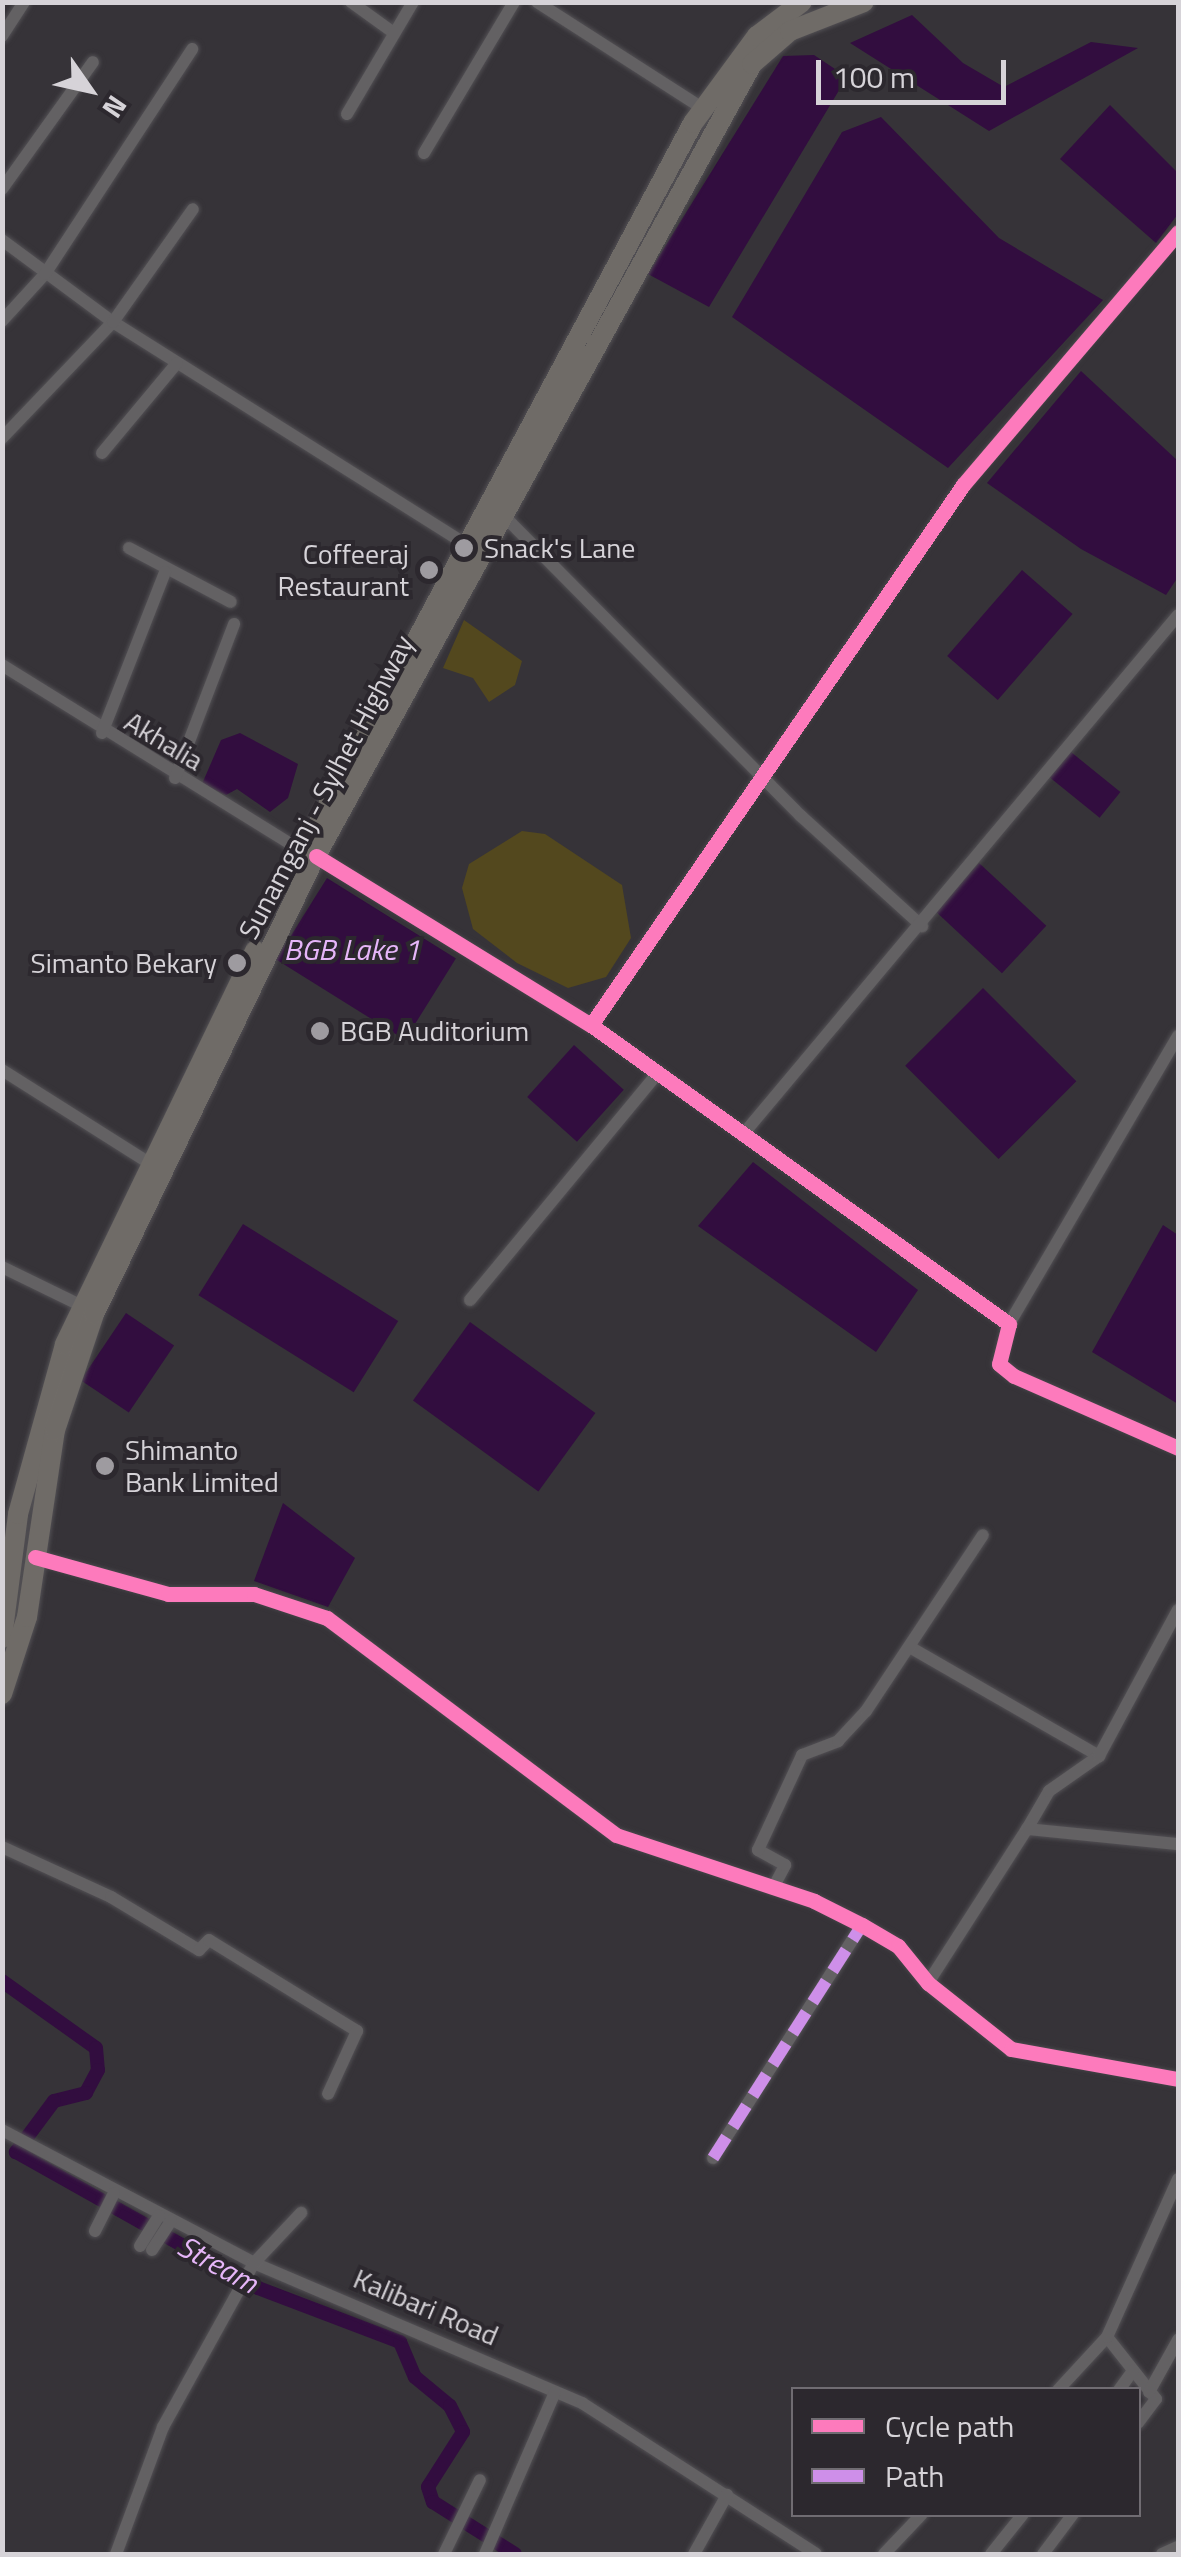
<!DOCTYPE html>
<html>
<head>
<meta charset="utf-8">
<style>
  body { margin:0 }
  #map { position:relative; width:1181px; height:2557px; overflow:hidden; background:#363338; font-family:"Titillium Web",sans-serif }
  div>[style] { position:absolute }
  .green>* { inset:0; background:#53481e }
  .water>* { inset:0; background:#320d3f; transform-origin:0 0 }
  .canal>* { height:14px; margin:-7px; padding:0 7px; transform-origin:7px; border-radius:7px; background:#320d3f }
  .roads { filter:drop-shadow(0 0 2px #525054) drop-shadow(0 0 2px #525054) }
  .minor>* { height:12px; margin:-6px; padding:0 6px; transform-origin:6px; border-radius:6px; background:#636163 }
  .primary>* { height:20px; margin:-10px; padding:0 10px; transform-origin:10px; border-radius:10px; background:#6f6b67 }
  .quiet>* { height:12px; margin-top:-6px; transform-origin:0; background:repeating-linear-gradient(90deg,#ce8fe9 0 25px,transparent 0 37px) }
  .cycleway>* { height:15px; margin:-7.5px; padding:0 7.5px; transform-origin:7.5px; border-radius:7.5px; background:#fd7abc }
  .dots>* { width:28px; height:28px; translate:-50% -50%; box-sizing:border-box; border:5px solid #2c282e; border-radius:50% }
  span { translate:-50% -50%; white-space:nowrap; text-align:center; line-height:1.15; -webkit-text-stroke:8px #2c282e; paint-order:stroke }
  .poi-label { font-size:28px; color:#d6d3d8 }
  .left { translate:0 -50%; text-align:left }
  .right { translate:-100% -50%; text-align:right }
  .street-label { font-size:28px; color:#d6d3d8 }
  .water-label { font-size:30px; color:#e6b6f9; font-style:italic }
  .frame { position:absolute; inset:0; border:5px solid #d6d3d8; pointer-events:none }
  .legend { position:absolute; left:791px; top:2387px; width:350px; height:130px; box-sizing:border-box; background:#2c282e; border:2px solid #706c72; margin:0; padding:12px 18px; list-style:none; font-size:30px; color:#d6d3d8 }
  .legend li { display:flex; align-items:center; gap:20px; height:50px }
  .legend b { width:50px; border:2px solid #706c72 }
  .north { position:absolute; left:40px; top:40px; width:100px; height:100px; -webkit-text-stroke:8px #2c282e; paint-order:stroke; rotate:124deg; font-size:28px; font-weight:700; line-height:40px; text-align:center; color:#d6d3d8 }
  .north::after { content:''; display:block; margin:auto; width:35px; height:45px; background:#d6d3d8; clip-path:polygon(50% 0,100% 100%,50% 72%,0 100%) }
  .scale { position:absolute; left:816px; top:60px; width:190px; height:45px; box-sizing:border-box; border:5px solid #d6d3d8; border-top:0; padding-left:12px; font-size:30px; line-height:35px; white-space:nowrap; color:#d6d3d8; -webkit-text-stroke:8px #2c282e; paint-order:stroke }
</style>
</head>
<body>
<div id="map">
  <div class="green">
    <i style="clip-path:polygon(464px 620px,522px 661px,515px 685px,489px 702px,473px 678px,443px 668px)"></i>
    <i style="clip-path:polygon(522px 831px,545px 834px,622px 885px,631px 938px,606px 977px,568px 988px,517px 963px,473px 929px,462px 888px,469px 864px)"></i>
  </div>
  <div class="water">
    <i style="clip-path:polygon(912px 15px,963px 63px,1004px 87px,1091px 42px,1138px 48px,989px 131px,850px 43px)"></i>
    <i style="clip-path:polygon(814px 55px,847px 77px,709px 307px,648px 274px,783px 56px)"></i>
    <i style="clip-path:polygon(1110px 105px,1178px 173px,1178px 214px,1156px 243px,1060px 159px)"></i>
    <i style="clip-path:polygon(881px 117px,999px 238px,1103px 300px,948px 468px,732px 317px,842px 132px)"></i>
    <i style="clip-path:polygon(1081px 371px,1178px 461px,1178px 577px,1166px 595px,1081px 549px,987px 483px)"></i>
    <i style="left:1022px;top:570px;width:67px;height:114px;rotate:41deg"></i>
    <i style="clip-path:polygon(240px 733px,298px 764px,288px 798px,270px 812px,237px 789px,226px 795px,202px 784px,221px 740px)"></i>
    <i style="left:1066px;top:748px;width:70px;height:33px;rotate:39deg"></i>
    <i style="left:979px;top:863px;width:92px;height:65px;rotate:43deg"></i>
    <i style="left:327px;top:878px;width:152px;height:96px;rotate:32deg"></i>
    <i style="left:983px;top:988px;width:132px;height:110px;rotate:45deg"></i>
    <i style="left:574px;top:1045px;width:67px;height:70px;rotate:42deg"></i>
    <i style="clip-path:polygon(753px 1162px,918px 1290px,876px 1352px,698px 1226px)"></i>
    <i style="left:243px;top:1224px;width:183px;height:84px;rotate:32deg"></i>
    <i style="clip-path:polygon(1163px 1225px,1178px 1235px,1178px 1404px,1092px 1352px)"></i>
    <i style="left:126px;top:1313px;width:58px;height:81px;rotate:34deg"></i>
    <i style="left:470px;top:1322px;width:155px;height:97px;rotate:36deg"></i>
    <i style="clip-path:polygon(283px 1503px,355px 1558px,328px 1607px,254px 1581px)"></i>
  </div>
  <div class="canal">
    <i style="left:2px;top:1981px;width:115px;rotate:35.5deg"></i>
    <i style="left:96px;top:2048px;width:22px;rotate:85deg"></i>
    <i style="left:98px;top:2070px;width:26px;rotate:118deg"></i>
    <i style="left:86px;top:2093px;width:33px;rotate:166deg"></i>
    <i style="left:54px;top:2101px;width:64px;rotate:126.7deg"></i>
    <i style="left:16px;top:2152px;width:278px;rotate:29.3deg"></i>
    <i style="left:258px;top:2288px;width:152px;rotate:20.8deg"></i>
    <i style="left:400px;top:2342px;width:38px;rotate:67deg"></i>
    <i style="left:415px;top:2377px;width:45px;rotate:39.6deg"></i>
    <i style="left:450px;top:2406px;width:29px;rotate:63deg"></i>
    <i style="left:463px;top:2432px;width:65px;rotate:122.5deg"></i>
    <i style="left:428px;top:2487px;width:16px;rotate:72deg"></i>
    <i style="left:433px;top:2502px;width:97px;rotate:32.4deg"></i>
  </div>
  <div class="roads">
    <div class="minor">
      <i style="left:351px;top:2px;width:53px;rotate:35.8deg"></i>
      <i style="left:537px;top:2px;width:196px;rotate:32.7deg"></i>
      <i style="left:2px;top:36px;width:40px;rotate:-57.1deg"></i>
      <i style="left:347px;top:114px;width:130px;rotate:-59.5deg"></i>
      <i style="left:424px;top:153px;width:176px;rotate:-59.2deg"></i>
      <i style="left:2px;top:189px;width:156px;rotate:-54.4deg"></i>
      <i style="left:2px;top:240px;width:138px;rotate:36.5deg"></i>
      <i style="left:113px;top:322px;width:422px;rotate:32.2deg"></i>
      <i style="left:2px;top:321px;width:64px;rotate:-47.5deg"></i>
      <i style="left:45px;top:274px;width:269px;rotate:-56.8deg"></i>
      <i style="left:2px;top:438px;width:161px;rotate:-46.3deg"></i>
      <i style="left:113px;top:322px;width:138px;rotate:-54.7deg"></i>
      <i style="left:102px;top:453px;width:117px;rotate:-50.2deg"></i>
      <i style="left:504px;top:516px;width:422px;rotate:45.3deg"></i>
      <i style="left:801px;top:816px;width:164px;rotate:42.3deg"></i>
      <i style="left:129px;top:548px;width:115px;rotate:27.9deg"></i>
      <i style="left:2px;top:665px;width:355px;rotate:31.8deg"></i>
      <i style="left:102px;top:733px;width:173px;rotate:-68.6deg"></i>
      <i style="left:175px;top:778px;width:165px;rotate:-69deg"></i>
      <i style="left:316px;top:856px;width:323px;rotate:31.6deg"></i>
      <i style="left:591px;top:1025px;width:514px;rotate:35.58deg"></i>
      <i style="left:1009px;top:1324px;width:41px;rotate:104deg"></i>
      <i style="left:999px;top:1364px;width:19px;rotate:39deg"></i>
      <i style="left:1014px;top:1376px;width:179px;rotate:23.7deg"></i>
      <i style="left:591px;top:1025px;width:656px;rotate:-55.44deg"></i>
      <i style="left:963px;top:485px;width:332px;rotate:-49.6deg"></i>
      <i style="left:2px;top:1070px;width:174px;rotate:32.3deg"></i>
      <i style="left:745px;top:1132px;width:674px;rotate:-50.05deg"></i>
      <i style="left:2px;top:1267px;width:89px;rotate:26deg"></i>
      <i style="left:470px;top:1300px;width:295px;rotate:-50.4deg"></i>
      <i style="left:1009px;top:1324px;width:334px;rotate:-59.6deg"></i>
      <i style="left:35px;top:1557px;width:138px;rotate:15.5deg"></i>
      <i style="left:168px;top:1594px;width:86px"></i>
      <i style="left:254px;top:1594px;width:77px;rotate:18.2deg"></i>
      <i style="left:327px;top:1618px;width:361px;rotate:36.9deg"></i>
      <i style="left:616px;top:1835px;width:209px;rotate:18.4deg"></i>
      <i style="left:814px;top:1901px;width:54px;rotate:26.6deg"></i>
      <i style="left:862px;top:1925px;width:42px;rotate:30.3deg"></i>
      <i style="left:898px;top:1946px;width:48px;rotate:51deg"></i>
      <i style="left:928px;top:1983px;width:106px;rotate:38.5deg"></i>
      <i style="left:1011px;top:2049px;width:170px;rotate:10.2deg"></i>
      <i style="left:913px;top:1649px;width:215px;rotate:29.9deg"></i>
      <i style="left:1027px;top:1829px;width:44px;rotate:-59.9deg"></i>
      <i style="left:1049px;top:1791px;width:61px;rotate:-35deg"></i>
      <i style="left:1099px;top:1756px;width:166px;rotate:-61.6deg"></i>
      <i style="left:2px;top:1847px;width:120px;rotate:24.6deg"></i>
      <i style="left:111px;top:1897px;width:103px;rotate:31.1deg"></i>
      <i style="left:199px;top:1950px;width:14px;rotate:-45deg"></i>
      <i style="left:209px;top:1940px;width:174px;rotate:31.6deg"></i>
      <i style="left:357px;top:2031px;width:69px;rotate:114.7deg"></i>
      <i style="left:773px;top:1888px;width:26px;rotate:-62deg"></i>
      <i style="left:785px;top:1865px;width:31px;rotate:-151deg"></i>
      <i style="left:758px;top:1850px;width:105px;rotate:-65.1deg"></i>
      <i style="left:802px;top:1755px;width:39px;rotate:-21deg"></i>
      <i style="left:838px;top:1741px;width:41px;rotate:-47deg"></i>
      <i style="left:866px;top:1711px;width:211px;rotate:-56.4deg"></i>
      <i style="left:928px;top:1983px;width:183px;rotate:-57.3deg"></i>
      <i style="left:1027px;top:1829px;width:152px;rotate:5.7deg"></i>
      <i style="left:2px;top:2130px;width:285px;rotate:27.8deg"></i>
      <i style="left:254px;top:2263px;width:357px;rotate:23.1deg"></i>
      <i style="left:582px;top:2403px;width:278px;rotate:32.8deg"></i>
      <i style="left:713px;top:2158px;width:277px;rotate:-57.4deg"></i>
      <i style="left:95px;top:2231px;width:42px;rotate:-63.4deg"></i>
      <i style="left:140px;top:2246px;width:36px;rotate:-58deg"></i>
      <i style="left:152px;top:2250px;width:35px;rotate:-57deg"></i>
      <i style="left:1107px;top:2337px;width:79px;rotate:51.7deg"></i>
      <i style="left:1156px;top:2399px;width:30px;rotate:127deg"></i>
      <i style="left:1058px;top:2390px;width:72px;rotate:-47.2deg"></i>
      <i style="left:1107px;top:2337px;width:173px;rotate:-65.8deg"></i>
      <i style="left:1119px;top:2390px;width:24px;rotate:-54deg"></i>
      <i style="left:1149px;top:2392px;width:60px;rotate:-60.9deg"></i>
      <i style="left:116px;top:2554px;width:135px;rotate:-69.7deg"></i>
      <i style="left:163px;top:2427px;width:188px;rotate:-61deg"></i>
      <i style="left:254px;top:2263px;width:69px;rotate:-46.8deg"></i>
      <i style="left:444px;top:2554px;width:82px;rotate:-64.1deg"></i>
      <i style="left:485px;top:2554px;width:176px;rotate:-66.6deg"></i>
      <i style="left:694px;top:2554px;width:68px;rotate:-60.8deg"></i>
      <i style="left:884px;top:2554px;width:55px;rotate:-46.5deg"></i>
      <i style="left:991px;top:2554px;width:51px;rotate:-51.3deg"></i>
      <i style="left:1043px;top:2554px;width:50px;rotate:-53.1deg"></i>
      <i style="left:1162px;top:2554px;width:17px;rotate:-24deg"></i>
    </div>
    <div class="primary">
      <i style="left:307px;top:845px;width:819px;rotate:-61.87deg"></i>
      <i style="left:693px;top:123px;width:108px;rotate:-53.7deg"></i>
      <i style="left:757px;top:36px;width:56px;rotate:-37.1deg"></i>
      <i style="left:2px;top:1638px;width:125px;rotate:-82.6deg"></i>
      <i style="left:18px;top:1514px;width:176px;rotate:-74.5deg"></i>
      <i style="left:65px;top:1344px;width:437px;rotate:-64.2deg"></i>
      <i style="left:2px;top:1694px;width:81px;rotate:-72deg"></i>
      <i style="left:27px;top:1617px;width:189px;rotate:-81.5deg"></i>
      <i style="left:55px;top:1430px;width:122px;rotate:-71.4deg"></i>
      <i style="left:94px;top:1314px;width:501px;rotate:-64.2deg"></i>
      <i style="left:312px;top:863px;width:912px;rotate:-61.16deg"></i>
      <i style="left:752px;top:64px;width:50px;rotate:-41deg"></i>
      <i style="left:790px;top:31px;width:79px;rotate:-21.4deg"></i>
    </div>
  </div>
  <div class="quiet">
    <i style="left:713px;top:2158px;width:277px;rotate:-57.4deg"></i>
  </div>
  <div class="cycleway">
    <i style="left:316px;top:856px;width:323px;rotate:31.6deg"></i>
    <i style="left:591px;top:1025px;width:514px;rotate:35.58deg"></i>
    <i style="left:1009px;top:1324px;width:41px;rotate:104deg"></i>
    <i style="left:999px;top:1364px;width:19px;rotate:39deg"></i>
    <i style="left:1014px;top:1376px;width:179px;rotate:23.7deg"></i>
    <i style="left:591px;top:1025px;width:656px;rotate:-55.44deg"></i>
    <i style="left:963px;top:485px;width:332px;rotate:-49.6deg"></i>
    <i style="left:35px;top:1557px;width:138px;rotate:15.5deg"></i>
    <i style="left:168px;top:1594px;width:86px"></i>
    <i style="left:254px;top:1594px;width:77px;rotate:18.2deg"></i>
    <i style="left:327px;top:1618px;width:361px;rotate:36.9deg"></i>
    <i style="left:616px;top:1835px;width:209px;rotate:18.4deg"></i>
    <i style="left:814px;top:1901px;width:54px;rotate:26.6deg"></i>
    <i style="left:862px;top:1925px;width:42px;rotate:30.3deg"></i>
    <i style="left:898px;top:1946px;width:48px;rotate:51deg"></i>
    <i style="left:928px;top:1983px;width:106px;rotate:38.5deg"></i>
    <i style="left:1011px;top:2049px;width:170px;rotate:10.2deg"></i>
  </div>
  <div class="dots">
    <i style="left:464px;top:548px;background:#9e9ba0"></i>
    <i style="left:429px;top:570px;background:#9e9ba0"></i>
    <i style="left:237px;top:963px;background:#9e9ba0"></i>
    <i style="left:320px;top:1031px;background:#9e9ba0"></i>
    <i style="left:105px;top:1466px;background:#9e9ba0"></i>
  </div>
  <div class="poi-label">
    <span class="left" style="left:484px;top:548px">Snack's Lane</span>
    <span class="right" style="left:409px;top:570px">Coffeeraj<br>Restaurant</span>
    <span class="right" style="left:217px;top:963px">Simanto Bekary</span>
    <span class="left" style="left:340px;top:1031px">BGB Auditorium</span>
    <span class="left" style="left:125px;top:1466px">Shimanto<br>Bank Limited</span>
  </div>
  <div class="street-label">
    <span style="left:164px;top:741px;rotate:31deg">Akhalia</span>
    <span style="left:326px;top:787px;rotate:-62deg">Sunamganj - Sylhet Highway</span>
    <span style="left:426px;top:2307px;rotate:23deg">Kalibari Road</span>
  </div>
  <div class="water-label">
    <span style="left:352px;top:949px">BGB Lake 1</span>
    <span style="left:218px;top:2264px;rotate:29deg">Stream</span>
  </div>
  <div class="frame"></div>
  <ul class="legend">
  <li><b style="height:12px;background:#fd7abc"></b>Cycle path</li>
  <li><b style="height:12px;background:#ce8fe9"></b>Path</li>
  </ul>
  <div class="north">N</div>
  <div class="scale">100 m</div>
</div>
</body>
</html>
